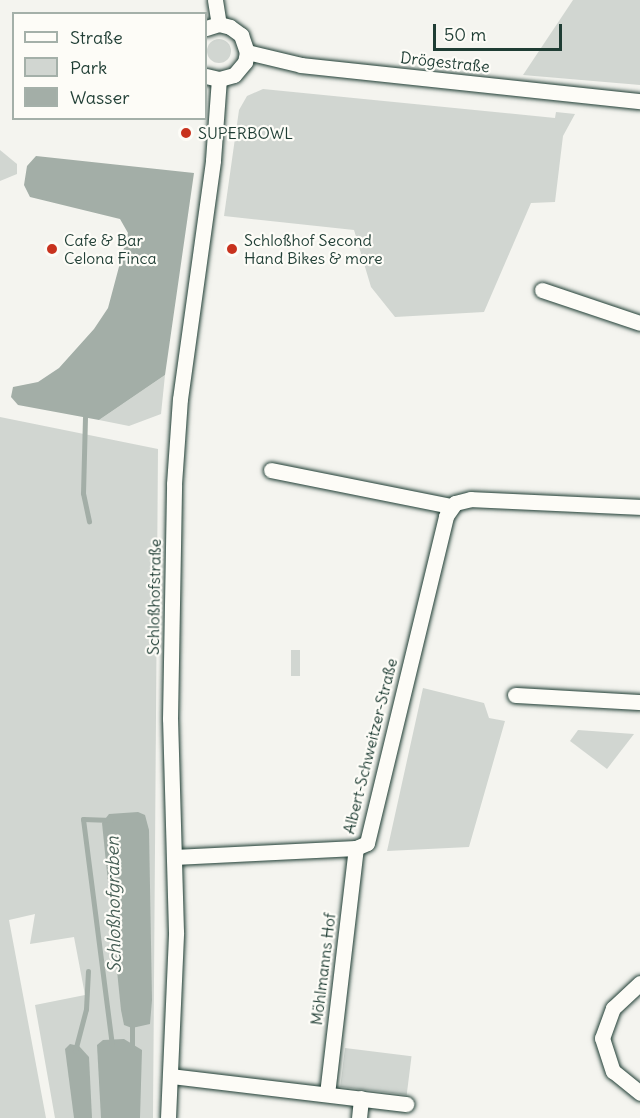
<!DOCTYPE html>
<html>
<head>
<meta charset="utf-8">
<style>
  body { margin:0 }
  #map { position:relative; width:640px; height:1118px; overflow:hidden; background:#f4f4ef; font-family:Delius,sans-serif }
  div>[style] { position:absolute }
  .green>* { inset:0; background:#d1d6d1; transform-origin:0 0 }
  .round { border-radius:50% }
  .water>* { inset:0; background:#a3aea7 }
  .stream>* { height:5px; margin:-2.5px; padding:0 2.5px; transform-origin:2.5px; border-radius:2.5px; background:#a3aea7 }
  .roads { filter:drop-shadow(0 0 2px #1f3d34) drop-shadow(0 0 2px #1f3d34) }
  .street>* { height:15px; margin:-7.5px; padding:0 7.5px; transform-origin:7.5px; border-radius:7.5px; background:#fdfcf7 }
  .dots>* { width:16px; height:16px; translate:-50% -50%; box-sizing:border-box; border:3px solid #fdfcf7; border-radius:50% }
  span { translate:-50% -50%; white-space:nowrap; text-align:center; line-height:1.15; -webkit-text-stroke:4.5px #fdfcf7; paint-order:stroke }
  .street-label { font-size:16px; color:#1f3d34 }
  .poi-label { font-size:16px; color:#1f3d34 }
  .left { translate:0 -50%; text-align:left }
  .water-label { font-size:18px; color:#475f56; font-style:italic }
  .legend { position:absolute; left:12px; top:12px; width:195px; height:108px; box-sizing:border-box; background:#fdfcf7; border:2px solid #a4b0a9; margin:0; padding:8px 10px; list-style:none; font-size:18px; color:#1f3d34 }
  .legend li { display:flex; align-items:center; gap:12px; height:30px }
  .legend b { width:30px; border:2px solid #a4b0a9 }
  .scale { position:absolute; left:433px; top:24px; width:129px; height:27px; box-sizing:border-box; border:3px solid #1f3d34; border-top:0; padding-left:8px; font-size:18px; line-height:21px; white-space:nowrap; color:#1f3d34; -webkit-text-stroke:4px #fdfcf7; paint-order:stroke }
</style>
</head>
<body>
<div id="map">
  <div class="green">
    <i style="clip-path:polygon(573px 0,640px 0,640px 85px,523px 75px)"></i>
    <i class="round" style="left:207px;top:39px;width:24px;height:24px"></i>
    <i style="clip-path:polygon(263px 89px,555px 118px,556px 112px,575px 114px,563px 136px,555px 202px,531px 203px,484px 312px,395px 317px,371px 287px,354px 230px,224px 216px,239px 110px,247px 96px)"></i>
    <i style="clip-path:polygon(0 150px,17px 164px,17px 174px,0 181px)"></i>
    <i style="clip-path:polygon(165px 375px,161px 414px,129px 426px,99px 420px)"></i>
    <i style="clip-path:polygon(0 417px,158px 449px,153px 1118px,55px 1118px,35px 1005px,85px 995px,74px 937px,30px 944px,35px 914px,9px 920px,46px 1118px,0 1118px)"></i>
    <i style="left:291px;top:650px;width:9px;height:26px"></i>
    <i style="clip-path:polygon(423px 688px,484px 703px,489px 718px,505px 721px,469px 847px,387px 851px)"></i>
    <i style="clip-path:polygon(578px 730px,634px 734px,607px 769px,570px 741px)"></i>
    <i style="left:345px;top:1048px;width:67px;height:39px;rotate:7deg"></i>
  </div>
  <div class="water">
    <i style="clip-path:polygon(36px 156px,194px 173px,165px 375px,99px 420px,18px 405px,11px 397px,13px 387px,38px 382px,59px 368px,94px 329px,108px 308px,128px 233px,120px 219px,30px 197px,24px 185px,27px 166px)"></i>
    <i style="clip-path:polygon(138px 812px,145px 815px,149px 830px,152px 1000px,150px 1024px,132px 1028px,124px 1025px,121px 1010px,102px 823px,109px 814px)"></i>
    <i style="clip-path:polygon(124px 1039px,142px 1050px,140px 1118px,101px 1118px,97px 1045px,103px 1040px)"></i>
    <i style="clip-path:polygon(70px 1044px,79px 1046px,89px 1057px,92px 1118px,74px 1118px,65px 1049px)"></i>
  </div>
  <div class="stream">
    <i style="left:85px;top:417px;width:76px;rotate:91.5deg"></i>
    <i style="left:83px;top:493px;width:29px;rotate:78deg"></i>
    <i style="left:111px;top:820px;width:28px;rotate:-178deg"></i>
    <i style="left:83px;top:819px;width:227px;rotate:82.7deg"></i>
    <i style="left:132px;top:1024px;width:23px;rotate:90deg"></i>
    <i style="left:75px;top:1051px;width:43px;rotate:-75.3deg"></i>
    <i style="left:86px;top:1009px;width:38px;rotate:-87deg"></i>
  </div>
  <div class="roads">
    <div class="street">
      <i style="left:215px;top:0;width:24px;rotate:81deg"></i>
      <i style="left:206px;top:28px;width:14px;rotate:-17deg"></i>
      <i style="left:219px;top:24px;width:11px;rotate:15deg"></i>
      <i style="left:230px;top:27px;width:14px;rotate:36deg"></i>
      <i style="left:241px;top:35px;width:18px;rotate:71deg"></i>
      <i style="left:247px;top:52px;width:10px;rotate:101deg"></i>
      <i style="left:245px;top:62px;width:17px;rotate:130deg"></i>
      <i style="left:234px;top:75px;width:16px;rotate:165deg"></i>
      <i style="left:219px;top:79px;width:13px;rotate:-167deg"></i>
      <i style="left:247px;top:52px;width:56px;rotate:13.5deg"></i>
      <i style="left:301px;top:65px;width:341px;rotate:6.1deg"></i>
      <i style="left:542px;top:290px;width:103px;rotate:18.6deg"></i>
      <i style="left:271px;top:470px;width:184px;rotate:11.3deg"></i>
      <i style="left:515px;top:695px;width:125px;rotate:3.2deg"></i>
      <i style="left:174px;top:857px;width:182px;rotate:-2.8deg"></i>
      <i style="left:356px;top:848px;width:12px;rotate:-24deg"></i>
      <i style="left:367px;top:843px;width:336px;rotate:-76.4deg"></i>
      <i style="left:446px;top:516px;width:16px;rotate:-55deg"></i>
      <i style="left:455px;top:503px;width:16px;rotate:-14deg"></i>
      <i style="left:471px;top:499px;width:169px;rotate:2.7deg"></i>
      <i style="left:640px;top:983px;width:37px;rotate:137deg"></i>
      <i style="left:613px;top:1008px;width:32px;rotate:110deg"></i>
      <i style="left:602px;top:1038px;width:35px;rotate:72deg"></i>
      <i style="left:613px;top:1071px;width:35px;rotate:39deg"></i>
      <i style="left:171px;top:1076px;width:237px;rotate:6.8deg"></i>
      <i style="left:327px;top:1094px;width:248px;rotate:-83.3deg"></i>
      <i style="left:168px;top:1118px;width:186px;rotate:-87.5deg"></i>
      <i style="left:176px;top:932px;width:213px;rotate:-91.6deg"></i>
      <i style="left:170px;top:719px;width:235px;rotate:-89deg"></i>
      <i style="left:174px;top:484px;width:85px;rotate:-86deg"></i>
      <i style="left:180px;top:399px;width:241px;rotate:-82.1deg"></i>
      <i style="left:213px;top:160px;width:81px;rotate:-85.8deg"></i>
      <i style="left:359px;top:1118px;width:20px;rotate:-84deg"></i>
    </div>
  </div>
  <div class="dots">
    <i style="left:186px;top:133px;background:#c8321e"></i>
    <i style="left:52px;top:249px;background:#c8321e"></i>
    <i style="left:232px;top:249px;background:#c8321e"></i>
  </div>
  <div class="street-label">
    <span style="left:445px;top:62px;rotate:6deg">Drögestraße</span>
    <span style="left:154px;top:597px;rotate:-89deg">Schloßhofstraße</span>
    <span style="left:370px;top:746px;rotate:-76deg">Albert-Schweitzer-Straße</span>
    <span style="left:323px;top:969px;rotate:-83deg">Möhlmanns Hof</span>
  </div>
  <div class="poi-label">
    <span class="left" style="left:198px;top:133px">SUPERBOWL</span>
    <span class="left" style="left:64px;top:249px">Cafe &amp; Bar<br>Celona Finca</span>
    <span class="left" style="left:244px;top:249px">Schloßhof Second<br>Hand Bikes &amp; more</span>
  </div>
  <div class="water-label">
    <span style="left:114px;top:905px;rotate:-91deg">Schloßhofgraben</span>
  </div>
  <ul class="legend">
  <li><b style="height:8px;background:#fdfcf7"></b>Straße</li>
  <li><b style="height:16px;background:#d1d6d1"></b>Park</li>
  <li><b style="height:16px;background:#a3aea7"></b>Wasser</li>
  </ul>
  <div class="scale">50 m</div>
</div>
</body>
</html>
